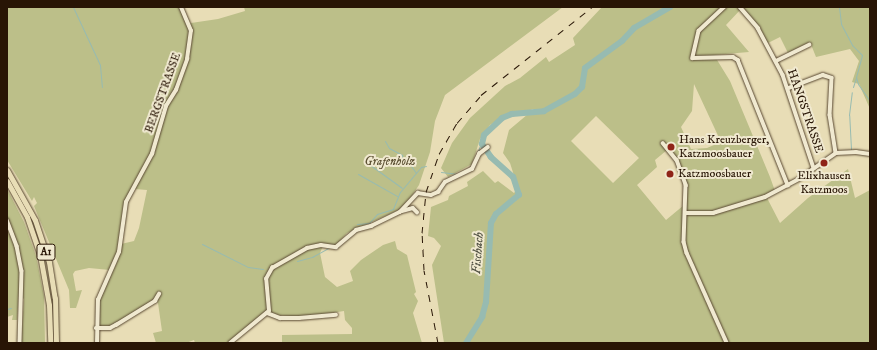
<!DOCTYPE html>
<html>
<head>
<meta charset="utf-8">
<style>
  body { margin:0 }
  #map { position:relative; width:877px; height:350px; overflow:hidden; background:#e8ddb6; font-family:"IM FELL DW Pica",serif }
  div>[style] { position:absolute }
  .green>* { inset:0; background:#bcbf89 }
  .stream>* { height:1px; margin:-0.5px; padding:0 0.5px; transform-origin:0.5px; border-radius:0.5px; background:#97bbb1 }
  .river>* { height:6px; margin:-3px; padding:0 3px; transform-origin:3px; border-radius:3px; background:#97bbb1 }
  .roads { filter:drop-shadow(0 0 1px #584731) drop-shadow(0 0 1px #584731) }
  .minor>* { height:3.5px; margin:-1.75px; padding:0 1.75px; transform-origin:1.75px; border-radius:1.75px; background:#f0e9d0 }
  .highway>* { height:5px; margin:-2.5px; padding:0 2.5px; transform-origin:2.5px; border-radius:2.5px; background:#e8ddb6 }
  .rail>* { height:1px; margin-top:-0.5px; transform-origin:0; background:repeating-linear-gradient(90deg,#281505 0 7px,transparent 0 14px) }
  .dots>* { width:11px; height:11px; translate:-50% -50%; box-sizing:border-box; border:2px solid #f0e9d0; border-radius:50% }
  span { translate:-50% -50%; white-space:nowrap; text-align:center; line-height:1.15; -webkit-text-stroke:4px #f0e9d0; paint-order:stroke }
  .shield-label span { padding:1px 3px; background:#f0e9d0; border:1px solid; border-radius:3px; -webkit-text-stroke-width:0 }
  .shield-label { font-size:11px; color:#281505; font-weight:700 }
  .street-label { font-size:12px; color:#281505 }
  .poi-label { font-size:12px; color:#281505 }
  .left { translate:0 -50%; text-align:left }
  .park-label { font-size:12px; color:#5c5033; font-style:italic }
  .water-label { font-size:13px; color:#4f4f41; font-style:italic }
  .frame { position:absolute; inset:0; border:8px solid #281505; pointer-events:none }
</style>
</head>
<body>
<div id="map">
  <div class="green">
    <i style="clip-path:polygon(7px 7px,180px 7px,189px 29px,187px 52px,179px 80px,163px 110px,152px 150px,126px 201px,116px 255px,110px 270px,89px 268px,75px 271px,73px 274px,76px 291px,82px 290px,76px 308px,70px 308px,69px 290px,34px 206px,37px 203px,34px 197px,32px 201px,7px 160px)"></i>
    <i style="clip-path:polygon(244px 7px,563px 7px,445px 95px,435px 121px,430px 152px,419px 185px,407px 203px,401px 209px,347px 233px,336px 245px,323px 246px,320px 253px,325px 277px,337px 287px,353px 281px,350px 271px,361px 260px,383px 245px,395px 241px,397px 249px,407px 255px,416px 292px,414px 294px,418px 301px,413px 313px,422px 343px,282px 343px,282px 335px,352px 334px,352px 328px,345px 320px,344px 311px,305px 317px,263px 314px,228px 343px,195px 343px,194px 340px,186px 343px,156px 343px,153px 333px,162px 331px,158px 303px,153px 300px,112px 326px,98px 326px,99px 302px,117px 262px,121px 244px,134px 241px,139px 228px,147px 190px,135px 189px,151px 160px,166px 110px,184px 72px,192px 42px,191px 23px,218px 19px,245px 11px)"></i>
    <i style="clip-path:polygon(evenodd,602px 7px,870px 7px,870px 109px,859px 84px,852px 82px,859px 61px,850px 49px,816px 57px,810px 42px,788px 53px,780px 37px,768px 43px,742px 8px,726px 25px,749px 52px,714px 55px,730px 81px,770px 177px,775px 191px,766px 196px,780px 223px,808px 198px,848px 169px,855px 198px,870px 190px,870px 343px,444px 343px,432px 265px,441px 246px,434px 238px,428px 236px,431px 207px,448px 200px,449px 196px,468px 186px,467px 182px,483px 171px,495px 183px,498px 181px,514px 193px,518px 188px,510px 163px,503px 153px,509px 130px,534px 109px,501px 118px,490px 125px,480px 139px,472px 164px,448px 177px,441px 168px,452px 143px,470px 118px,505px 86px,520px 78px,546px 57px,549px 62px,575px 45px,573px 38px,602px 7px,694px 84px,721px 142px,707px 148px,691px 149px,681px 127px,692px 111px,694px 84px,602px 7px,596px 116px,639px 158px,613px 183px,571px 141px,596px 116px,602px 7px,667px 150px,675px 159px,685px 185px,684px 205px,666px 220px,637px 185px,657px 167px,655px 160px,667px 150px)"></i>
    <i style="clip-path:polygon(7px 189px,24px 222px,36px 256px,44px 296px,45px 343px,21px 343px,24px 299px,19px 295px,17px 320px,12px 320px,13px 315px,7px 317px)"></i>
  </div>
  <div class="stream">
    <i style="left:73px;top:7px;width:64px;rotate:65deg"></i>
    <i style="left:100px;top:65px;width:22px;rotate:85deg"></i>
    <i style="left:839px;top:7px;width:17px;rotate:83deg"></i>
    <i style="left:841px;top:24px;width:24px;rotate:62deg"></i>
    <i style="left:852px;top:45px;width:14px;rotate:45deg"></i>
    <i style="left:862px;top:55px;width:23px;rotate:105deg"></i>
    <i style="left:856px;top:77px;width:7px;rotate:74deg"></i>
    <i style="left:858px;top:84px;width:21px;rotate:55deg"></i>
    <i style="left:853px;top:87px;width:9px;rotate:-72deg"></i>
    <i style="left:385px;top:141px;width:8px;rotate:60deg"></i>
    <i style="left:389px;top:148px;width:15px;rotate:28deg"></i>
    <i style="left:402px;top:155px;width:5px;rotate:79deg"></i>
    <i style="left:403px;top:160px;width:7px;rotate:27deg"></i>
    <i style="left:409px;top:163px;width:12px;rotate:55deg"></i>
    <i style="left:851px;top:149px;width:34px;rotate:-93deg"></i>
    <i style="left:849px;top:115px;width:23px;rotate:-83deg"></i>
    <i style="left:476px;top:156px;width:17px;rotate:-69deg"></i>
    <i style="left:366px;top:162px;width:44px;rotate:35.8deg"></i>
    <i style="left:441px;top:172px;width:17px;rotate:7deg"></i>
    <i style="left:358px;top:174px;width:45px;rotate:29.4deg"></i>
    <i style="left:357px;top:224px;width:12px;rotate:-5deg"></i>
    <i style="left:369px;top:223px;width:12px;rotate:-48deg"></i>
    <i style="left:377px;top:214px;width:17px;rotate:-17deg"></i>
    <i style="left:393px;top:209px;width:18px;rotate:-68deg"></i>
    <i style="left:400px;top:192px;width:33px;rotate:-50deg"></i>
    <i style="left:421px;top:167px;width:5px;rotate:-11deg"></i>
    <i style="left:202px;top:244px;width:51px;rotate:26.6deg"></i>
    <i style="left:248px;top:267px;width:15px;rotate:8deg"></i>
    <i style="left:297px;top:261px;width:16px;rotate:-15deg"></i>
    <i style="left:312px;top:257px;width:21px;rotate:-29deg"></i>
    <i style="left:7px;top:309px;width:4px;rotate:-14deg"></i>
  </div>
  <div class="river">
    <i style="left:466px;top:343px;width:31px;rotate:-58deg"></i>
    <i style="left:482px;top:317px;width:16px;rotate:-75deg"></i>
    <i style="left:486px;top:302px;width:79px;rotate:-86.4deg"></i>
    <i style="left:491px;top:223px;width:10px;rotate:-61deg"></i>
    <i style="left:496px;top:214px;width:30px;rotate:-40deg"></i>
    <i style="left:519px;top:195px;width:19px;rotate:-108deg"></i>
    <i style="left:513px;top:177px;width:30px;rotate:-138deg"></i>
    <i style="left:491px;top:157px;width:16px;rotate:-125deg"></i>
    <i style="left:482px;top:144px;width:9px;rotate:-77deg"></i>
    <i style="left:484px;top:135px;width:25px;rotate:-43deg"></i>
    <i style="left:502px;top:118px;width:11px;rotate:-22deg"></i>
    <i style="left:512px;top:114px;width:32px;rotate:-5deg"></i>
    <i style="left:544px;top:111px;width:35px;rotate:-29deg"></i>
    <i style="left:575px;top:94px;width:10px;rotate:-45deg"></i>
    <i style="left:582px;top:87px;width:19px;rotate:-81deg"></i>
    <i style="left:585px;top:68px;width:46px;rotate:-36.1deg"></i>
    <i style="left:622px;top:41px;width:18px;rotate:-47deg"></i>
    <i style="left:634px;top:28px;width:42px;rotate:-30.3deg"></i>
  </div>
  <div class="roads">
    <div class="minor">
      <i style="left:725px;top:7px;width:35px;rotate:137deg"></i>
      <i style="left:699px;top:31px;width:28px;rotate:103deg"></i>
      <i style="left:693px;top:58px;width:40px;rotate:-1.4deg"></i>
      <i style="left:733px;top:57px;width:6px;rotate:31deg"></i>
      <i style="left:738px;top:60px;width:135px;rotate:68.2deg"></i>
      <i style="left:740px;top:7px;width:28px;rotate:49deg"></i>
      <i style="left:758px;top:28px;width:53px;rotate:62deg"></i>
      <i style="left:783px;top:75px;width:98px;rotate:71.6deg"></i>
      <i style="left:776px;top:61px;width:37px;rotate:-26deg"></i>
      <i style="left:789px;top:88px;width:36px;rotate:-21deg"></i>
      <i style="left:823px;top:75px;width:9px;rotate:18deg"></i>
      <i style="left:832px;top:78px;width:37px;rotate:93deg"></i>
      <i style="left:830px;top:115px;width:38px;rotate:81deg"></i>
      <i style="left:663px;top:143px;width:22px;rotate:51deg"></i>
      <i style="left:677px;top:160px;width:27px;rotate:70deg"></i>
      <i style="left:686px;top:185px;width:57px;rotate:92deg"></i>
      <i style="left:684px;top:242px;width:11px;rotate:75deg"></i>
      <i style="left:687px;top:253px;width:98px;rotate:66deg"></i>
      <i style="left:402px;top:211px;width:11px;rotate:-15deg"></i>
      <i style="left:413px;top:208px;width:6px;rotate:45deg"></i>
      <i style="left:686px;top:213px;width:27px"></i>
      <i style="left:713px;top:213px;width:54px;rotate:-17.1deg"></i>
      <i style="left:765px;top:197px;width:38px;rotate:-28deg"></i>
      <i style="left:799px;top:179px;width:45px;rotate:-35.1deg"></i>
      <i style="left:836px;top:153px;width:20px;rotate:-3deg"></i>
      <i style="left:856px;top:152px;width:14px;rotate:8deg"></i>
      <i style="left:7px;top:220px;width:28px;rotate:69deg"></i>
      <i style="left:17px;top:246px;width:25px;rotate:79deg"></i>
      <i style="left:22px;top:271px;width:72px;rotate:91.6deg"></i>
      <i style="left:267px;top:313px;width:14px;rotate:21deg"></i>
      <i style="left:280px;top:318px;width:19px"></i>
      <i style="left:299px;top:318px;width:37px;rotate:-5deg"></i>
      <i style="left:96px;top:328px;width:14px"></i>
      <i style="left:110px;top:328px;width:7px;rotate:-27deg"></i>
      <i style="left:116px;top:325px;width:46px;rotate:-31.6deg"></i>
      <i style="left:155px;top:301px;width:8px;rotate:-60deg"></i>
      <i style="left:97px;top:343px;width:43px;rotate:-88.7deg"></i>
      <i style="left:98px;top:300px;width:52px;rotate:-66.4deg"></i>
      <i style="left:119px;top:252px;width:50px;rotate:-82deg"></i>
      <i style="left:126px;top:202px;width:55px;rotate:-61.6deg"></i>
      <i style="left:152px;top:154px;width:50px;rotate:-73.7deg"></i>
      <i style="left:166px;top:106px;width:19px;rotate:-58deg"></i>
      <i style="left:176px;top:90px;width:33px;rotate:-70deg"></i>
      <i style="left:187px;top:59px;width:28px;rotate:-82deg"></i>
      <i style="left:191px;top:31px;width:26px;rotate:-113deg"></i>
      <i style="left:230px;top:343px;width:50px;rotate:-39.4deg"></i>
      <i style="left:269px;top:311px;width:32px;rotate:-95deg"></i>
      <i style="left:266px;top:279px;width:13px;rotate:-61deg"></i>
      <i style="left:272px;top:268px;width:40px;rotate:-29.7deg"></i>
      <i style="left:307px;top:248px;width:14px;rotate:-12deg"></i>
      <i style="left:321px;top:245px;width:15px;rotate:8deg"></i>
      <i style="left:336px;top:247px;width:26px;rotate:-40deg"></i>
      <i style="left:356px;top:230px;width:16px;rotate:-15deg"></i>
      <i style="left:371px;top:226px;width:32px;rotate:-26deg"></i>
      <i style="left:400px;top:212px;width:26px;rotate:-47deg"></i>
      <i style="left:418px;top:193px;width:13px;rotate:9deg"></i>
      <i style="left:431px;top:195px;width:8px;rotate:-23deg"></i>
      <i style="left:438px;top:192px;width:12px;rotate:-55deg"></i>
      <i style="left:445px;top:182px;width:30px;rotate:-26deg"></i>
      <i style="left:472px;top:169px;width:17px;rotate:-65deg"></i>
      <i style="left:479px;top:154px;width:11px;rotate:-38deg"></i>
    </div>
    <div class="highway">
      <i style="left:7px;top:170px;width:57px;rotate:60.8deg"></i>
      <i style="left:35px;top:220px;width:44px;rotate:71.6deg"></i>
      <i style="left:49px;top:262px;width:36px;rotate:81deg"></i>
      <i style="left:55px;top:298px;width:45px;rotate:88.7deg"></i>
      <i style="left:7px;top:181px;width:41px;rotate:60.9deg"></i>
      <i style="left:27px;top:217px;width:40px;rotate:71.1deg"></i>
      <i style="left:40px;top:255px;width:51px;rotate:79.8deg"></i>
      <i style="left:49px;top:305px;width:38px;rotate:88deg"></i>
    </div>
  </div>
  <div class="rail">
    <i style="left:438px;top:343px;width:74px;rotate:-100.9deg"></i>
    <i style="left:424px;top:270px;width:37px;rotate:-93deg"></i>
    <i style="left:422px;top:233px;width:41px;rotate:-84.4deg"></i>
    <i style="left:426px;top:192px;width:40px;rotate:-71.1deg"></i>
    <i style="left:439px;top:154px;width:36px;rotate:-60deg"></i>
    <i style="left:457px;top:123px;width:37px;rotate:-49deg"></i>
    <i style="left:481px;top:95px;width:142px;rotate:-38.4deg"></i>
  </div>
  <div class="dots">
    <i style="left:671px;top:147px;background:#8f2418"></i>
    <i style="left:824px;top:163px;background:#8f2418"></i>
    <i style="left:670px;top:174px;background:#8f2418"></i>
  </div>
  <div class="shield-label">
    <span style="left:46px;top:252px">A1</span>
  </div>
  <div class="street-label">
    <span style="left:163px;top:93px;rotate:-70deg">BERGSTRASSE</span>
    <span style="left:805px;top:111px;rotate:71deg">HANGSTRASSE</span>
  </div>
  <div class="poi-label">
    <span class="left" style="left:679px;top:147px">Hans Kreuzberger,<br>Katzmoosbauer</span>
    <span class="left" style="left:678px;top:174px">Katzmoosbauer</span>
    <span style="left:824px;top:183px">Elixhausen<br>Katzmoos</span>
  </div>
  <div class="park-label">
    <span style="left:390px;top:162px">Grafenholz</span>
  </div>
  <div class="water-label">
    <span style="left:478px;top:253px;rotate:-86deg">Fischach</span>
  </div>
  <div class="frame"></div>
</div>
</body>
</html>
